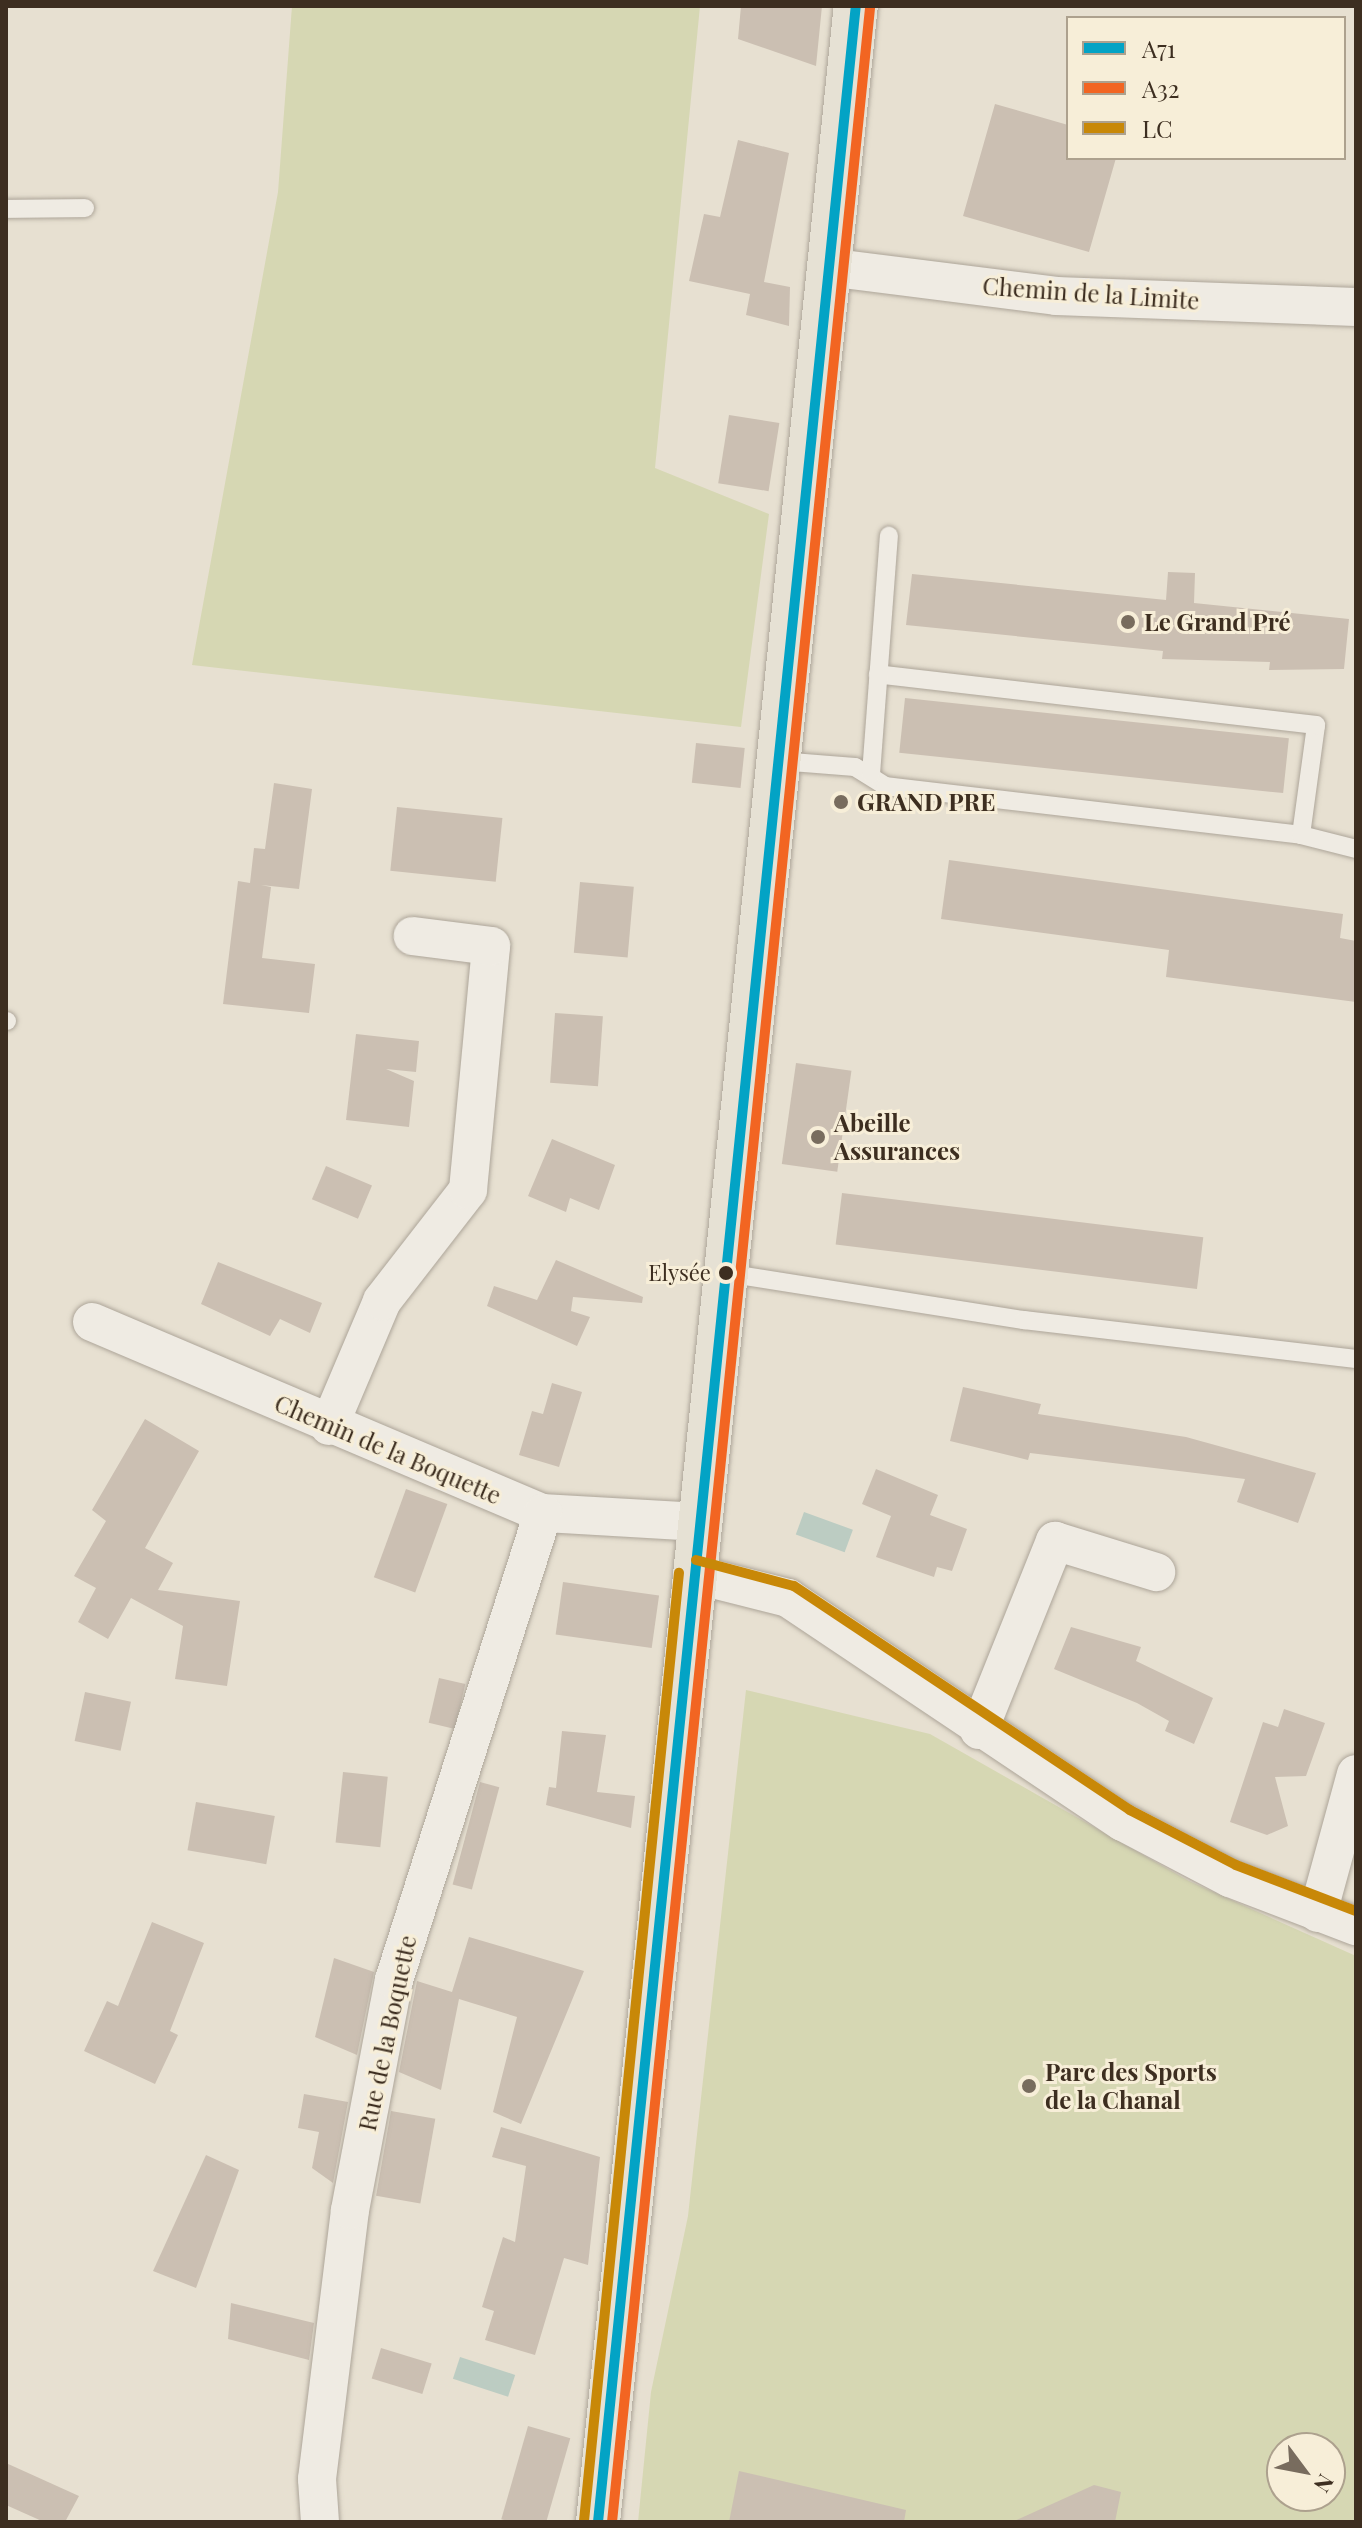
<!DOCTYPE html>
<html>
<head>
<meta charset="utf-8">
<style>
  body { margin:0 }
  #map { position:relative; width:1362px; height:2528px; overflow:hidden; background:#e7e0d1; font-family:"Playfair Display",serif }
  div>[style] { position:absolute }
  .green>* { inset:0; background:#d6d7b3 }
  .water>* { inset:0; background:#bcccc2; transform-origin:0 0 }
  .building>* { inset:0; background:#cbbfb2; transform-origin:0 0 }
  .roads { filter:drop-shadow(0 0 2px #ada599) drop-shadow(0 0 2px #ada599) }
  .service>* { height:18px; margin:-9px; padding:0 9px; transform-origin:9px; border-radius:9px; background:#efebe3 }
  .minor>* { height:38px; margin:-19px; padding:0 19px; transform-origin:19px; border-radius:19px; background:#efebe3 }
  .primary>* { height:44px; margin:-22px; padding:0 22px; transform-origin:22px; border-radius:22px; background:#e6e1d4 }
  .bus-1>* { height:10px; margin:-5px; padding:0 5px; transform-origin:5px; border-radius:5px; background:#03a3c5 }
  .bus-2>* { height:10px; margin:-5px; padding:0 5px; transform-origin:5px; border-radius:5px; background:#f26522 }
  .bus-3>* { height:10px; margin:-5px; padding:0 5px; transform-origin:5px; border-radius:5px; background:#c88808 }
  .dots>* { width:22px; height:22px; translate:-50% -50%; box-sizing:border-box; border:4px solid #f7eed8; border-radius:50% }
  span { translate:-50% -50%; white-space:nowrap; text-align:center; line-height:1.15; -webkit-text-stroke:6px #f7eed8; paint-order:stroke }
  .bus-label { font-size:22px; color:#3d2e20 }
  .right { translate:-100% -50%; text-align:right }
  .street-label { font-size:24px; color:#3d2e20 }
  .poi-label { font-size:24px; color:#3d2e20; font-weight:700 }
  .left { translate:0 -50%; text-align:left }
  .frame { position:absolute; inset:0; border:8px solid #3d2e20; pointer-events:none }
  .legend { position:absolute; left:1066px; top:16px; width:280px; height:144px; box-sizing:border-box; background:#f7eed8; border:2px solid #ada18e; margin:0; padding:10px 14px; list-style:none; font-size:24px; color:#3d2e20 }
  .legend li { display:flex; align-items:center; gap:16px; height:40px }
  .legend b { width:40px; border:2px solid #ada18e }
  .north { position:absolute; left:1266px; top:2432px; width:80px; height:80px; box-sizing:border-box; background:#f7eed8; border:2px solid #ada18e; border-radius:50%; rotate:122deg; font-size:22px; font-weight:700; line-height:32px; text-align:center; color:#3d2e20 }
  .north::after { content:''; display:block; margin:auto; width:28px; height:36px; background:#786c5e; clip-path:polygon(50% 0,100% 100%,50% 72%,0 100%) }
</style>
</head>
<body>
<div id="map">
  <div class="green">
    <i style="clip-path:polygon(292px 6px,700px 6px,655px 468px,769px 514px,741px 727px,192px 665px,278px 192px)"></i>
    <i style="clip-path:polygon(evenodd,746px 1690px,930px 1734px,1189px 1881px,1356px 1956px,1356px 2522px,638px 2522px,651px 2392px,688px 2216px,746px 1690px,1282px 2448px,1330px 2448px,1330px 2496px,1282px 2496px,1282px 2448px)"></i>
  </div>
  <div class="water">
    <i style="left:804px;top:1512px;width:52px;height:24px;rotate:20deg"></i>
    <i style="left:460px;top:2357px;width:58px;height:23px;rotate:18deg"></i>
  </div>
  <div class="building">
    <i style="clip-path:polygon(741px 6px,822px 6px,816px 66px,738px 39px)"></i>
    <i style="clip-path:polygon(995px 104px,1068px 125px,1068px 158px,1116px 158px,1089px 252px,963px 216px)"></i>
    <i style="clip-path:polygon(738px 140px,789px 153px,764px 282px,790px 287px,789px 326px,746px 315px,750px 294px,689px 281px,704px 214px,720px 217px)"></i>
    <i style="left:729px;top:415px;width:51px;height:69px;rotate:9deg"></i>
    <i style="clip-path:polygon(1168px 572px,1195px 573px,1194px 603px,1349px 619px,1344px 669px,1269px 670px,1270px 662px,1162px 659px,1163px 651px,906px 625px,912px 574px,1166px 600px)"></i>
    <i style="left:905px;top:698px;width:386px;height:55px;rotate:6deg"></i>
    <i style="left:696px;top:743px;width:49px;height:40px;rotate:6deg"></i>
    <i style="clip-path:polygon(274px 783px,312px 789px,299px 889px,261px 885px,271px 887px,262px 958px,315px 964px,309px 1013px,223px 1004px,238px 881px,250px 883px,254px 848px,265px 849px)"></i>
    <i style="left:397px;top:807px;width:106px;height:64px;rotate:6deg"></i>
    <i style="clip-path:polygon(949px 860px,1343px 914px,1340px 938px,1356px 941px,1356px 1002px,1166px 977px,1169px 950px,941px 919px)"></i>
    <i style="left:580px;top:882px;width:54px;height:71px;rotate:5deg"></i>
    <i style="left:555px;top:1013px;width:48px;height:70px;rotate:4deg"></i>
    <i style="clip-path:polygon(356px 1034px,419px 1041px,416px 1072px,386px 1069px,414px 1081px,409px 1127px,346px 1120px)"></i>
    <i style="left:796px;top:1063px;width:56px;height:102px;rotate:8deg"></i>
    <i style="clip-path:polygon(552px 1139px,615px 1165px,599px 1210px,570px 1198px,566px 1212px,528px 1196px)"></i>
    <i style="left:326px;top:1166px;width:50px;height:36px;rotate:23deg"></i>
    <i style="left:842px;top:1193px;width:364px;height:52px;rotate:7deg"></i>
    <i style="clip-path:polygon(556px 1260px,643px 1297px,642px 1303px,573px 1297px,571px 1311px,590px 1317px,577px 1346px,487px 1306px,494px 1286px,537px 1300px)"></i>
    <i style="clip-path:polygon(218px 1262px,322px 1303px,310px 1333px,280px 1319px,270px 1336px,201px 1304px)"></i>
    <i style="clip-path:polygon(552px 1383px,582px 1392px,559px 1467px,519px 1455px,532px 1411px,543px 1414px)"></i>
    <i style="clip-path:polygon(963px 1387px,1041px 1404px,1038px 1414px,1186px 1437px,1316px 1473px,1298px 1523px,1237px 1502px,1245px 1479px,1030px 1453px,1028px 1460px,950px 1441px)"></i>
    <i style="clip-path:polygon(145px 1419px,199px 1451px,145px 1548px,173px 1563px,158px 1590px,240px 1601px,227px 1686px,175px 1679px,183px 1626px,131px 1598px,108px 1639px,78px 1622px,96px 1588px,74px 1576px,106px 1521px,92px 1510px)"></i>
    <i style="clip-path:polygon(876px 1469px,938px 1495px,930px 1515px,967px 1529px,952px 1571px,937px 1567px,934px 1577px,876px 1557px,891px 1516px,862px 1504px)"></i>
    <i style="left:406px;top:1489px;width:44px;height:94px;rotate:20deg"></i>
    <i style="left:563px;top:1582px;width:97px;height:53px;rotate:8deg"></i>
    <i style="clip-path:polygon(1071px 1627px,1141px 1647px,1136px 1661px,1213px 1698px,1194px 1744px,1165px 1731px,1169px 1721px,1137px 1703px,1054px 1669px)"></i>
    <i style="left:439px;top:1678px;width:27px;height:46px;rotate:13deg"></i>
    <i style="left:85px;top:1692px;width:47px;height:50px;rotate:12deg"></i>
    <i style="clip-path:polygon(1284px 1709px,1325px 1723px,1306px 1776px,1275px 1777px,1288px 1826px,1267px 1835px,1230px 1822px,1263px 1722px,1278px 1727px)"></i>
    <i style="clip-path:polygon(562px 1731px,606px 1735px,597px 1792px,635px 1796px,631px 1828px,546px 1805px,549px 1787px,556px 1788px)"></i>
    <i style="left:343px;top:1772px;width:45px;height:71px;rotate:6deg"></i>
    <i style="left:480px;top:1782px;width:20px;height:106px;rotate:15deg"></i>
    <i style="left:196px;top:1802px;width:80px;height:49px;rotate:10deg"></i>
    <i style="clip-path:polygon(152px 1922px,204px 1943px,170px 2031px,178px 2035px,155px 2084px,84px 2051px,107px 2001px,118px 2006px)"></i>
    <i style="clip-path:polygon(469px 1937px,584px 1971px,521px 2124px,493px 2112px,517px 2017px,459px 1999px,441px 2090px,399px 2072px,417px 1981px,452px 1992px)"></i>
    <i style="clip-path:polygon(334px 1958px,374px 1972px,357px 2055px,315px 2037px)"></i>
    <i style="clip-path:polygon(304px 2094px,348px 2102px,333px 2183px,312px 2168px,319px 2132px,298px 2128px)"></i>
    <i style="left:391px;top:2111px;width:45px;height:86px;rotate:10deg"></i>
    <i style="clip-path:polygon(501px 2127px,600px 2157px,588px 2265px,564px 2258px,535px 2355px,485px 2340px,494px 2311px,482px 2307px,503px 2237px,515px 2242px,526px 2166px,492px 2157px)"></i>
    <i style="clip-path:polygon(206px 2155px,239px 2170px,196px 2288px,153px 2271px)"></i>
    <i style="clip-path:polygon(231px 2303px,314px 2323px,309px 2360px,228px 2339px)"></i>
    <i style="left:381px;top:2348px;width:53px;height:32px;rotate:17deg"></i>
    <i style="left:528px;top:2426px;width:44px;height:97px;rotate:16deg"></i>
    <i style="clip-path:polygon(6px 2463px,79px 2496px,65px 2522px,44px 2522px,6px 2505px)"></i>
    <i style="clip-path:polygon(739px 2471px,906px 2510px,904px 2522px,729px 2522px)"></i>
    <i style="clip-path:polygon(1094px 2485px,1121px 2492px,1115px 2522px,1012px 2522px)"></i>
  </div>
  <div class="roads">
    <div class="service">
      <i style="left:6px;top:209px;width:79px;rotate:-0.7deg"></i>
      <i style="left:779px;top:761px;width:76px;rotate:4.5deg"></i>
      <i style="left:855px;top:767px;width:36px;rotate:32deg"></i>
      <i style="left:885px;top:786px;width:419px;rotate:6.7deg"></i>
      <i style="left:1301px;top:835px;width:111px;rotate:-82.2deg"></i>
      <i style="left:1316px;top:725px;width:441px;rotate:-173.4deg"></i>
      <i style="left:871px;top:774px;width:239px;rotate:-85.7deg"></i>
      <i style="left:1301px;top:835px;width:57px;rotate:14.3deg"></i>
      <i style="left:6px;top:1021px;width:1px"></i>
      <i style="left:726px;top:1273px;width:302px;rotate:9deg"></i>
      <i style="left:1024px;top:1320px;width:334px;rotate:6.7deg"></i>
    </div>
    <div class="minor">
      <i style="left:827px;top:267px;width:231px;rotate:7.2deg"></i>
      <i style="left:1056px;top:296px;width:300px;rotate:2.1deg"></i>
      <i style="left:92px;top:1322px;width:490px;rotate:23deg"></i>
      <i style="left:543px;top:1513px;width:155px;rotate:3.3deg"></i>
      <i style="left:329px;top:1426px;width:136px;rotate:-67deg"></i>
      <i style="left:382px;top:1301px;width:140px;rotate:-52.2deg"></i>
      <i style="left:468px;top:1190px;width:245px;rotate:-84.6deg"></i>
      <i style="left:491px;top:946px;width:79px;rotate:-172.7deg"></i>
      <i style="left:693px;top:1574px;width:98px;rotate:14.2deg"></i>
      <i style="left:788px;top:1598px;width:403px;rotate:33.8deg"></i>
      <i style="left:1123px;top:1822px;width:121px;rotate:27.6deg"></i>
      <i style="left:1230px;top:1878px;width:135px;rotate:20.9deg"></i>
      <i style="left:979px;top:1730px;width:204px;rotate:-68.1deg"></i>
      <i style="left:1055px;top:1541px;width:106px;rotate:17.1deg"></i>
      <i style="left:1318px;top:1913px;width:144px;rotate:-74.7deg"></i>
      <i style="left:320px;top:2522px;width:43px;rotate:-94deg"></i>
      <i style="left:317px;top:2479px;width:271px;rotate:-83deg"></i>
      <i style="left:350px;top:2210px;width:234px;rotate:-79.2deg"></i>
      <i style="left:394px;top:1980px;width:490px;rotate:-72.3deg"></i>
    </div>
    <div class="primary">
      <i style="left:598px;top:2522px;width:2529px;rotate:-84.15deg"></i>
    </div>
  </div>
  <div class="bus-1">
    <i style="left:598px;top:2522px;width:2529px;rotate:-84.15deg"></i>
  </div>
  <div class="bus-2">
    <i style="left:612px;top:2522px;width:2528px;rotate:-84.14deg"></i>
  </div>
  <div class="bus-3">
    <i style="left:696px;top:1560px;width:101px;rotate:14.9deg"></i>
    <i style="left:794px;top:1586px;width:404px;rotate:33.7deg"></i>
    <i style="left:1130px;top:1810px;width:119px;rotate:27.4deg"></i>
    <i style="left:1236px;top:1865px;width:129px;rotate:21deg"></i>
    <i style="left:584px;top:2521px;width:953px;rotate:-84.28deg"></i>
  </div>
  <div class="dots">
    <i style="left:1128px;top:622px;background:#786c5e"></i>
    <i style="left:841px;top:802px;background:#786c5e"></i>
    <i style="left:818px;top:1137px;background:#786c5e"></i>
    <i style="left:726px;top:1273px;background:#3d2e20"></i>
    <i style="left:1029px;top:2086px;background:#786c5e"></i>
  </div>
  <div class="bus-label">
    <span class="right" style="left:711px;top:1273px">Elysée</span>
  </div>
  <div class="street-label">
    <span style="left:1091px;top:293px;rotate:4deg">Chemin de la Limite</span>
    <span style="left:388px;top:1449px;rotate:23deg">Chemin de la Boquette</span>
    <span style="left:387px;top:2033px;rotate:-78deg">Rue de la Boquette</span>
  </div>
  <div class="poi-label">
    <span class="left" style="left:1144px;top:622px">Le Grand Pré</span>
    <span class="left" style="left:857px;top:802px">GRAND PRE</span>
    <span class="left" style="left:834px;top:1137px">Abeille<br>Assurances</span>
    <span class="left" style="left:1045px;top:2086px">Parc des Sports<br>de la Chanal</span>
  </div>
  <div class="frame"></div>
  <ul class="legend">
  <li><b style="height:10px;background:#03a3c5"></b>A71</li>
  <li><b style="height:10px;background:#f26522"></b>A32</li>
  <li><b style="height:10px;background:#c88808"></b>LC</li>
  </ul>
  <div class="north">N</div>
</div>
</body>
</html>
